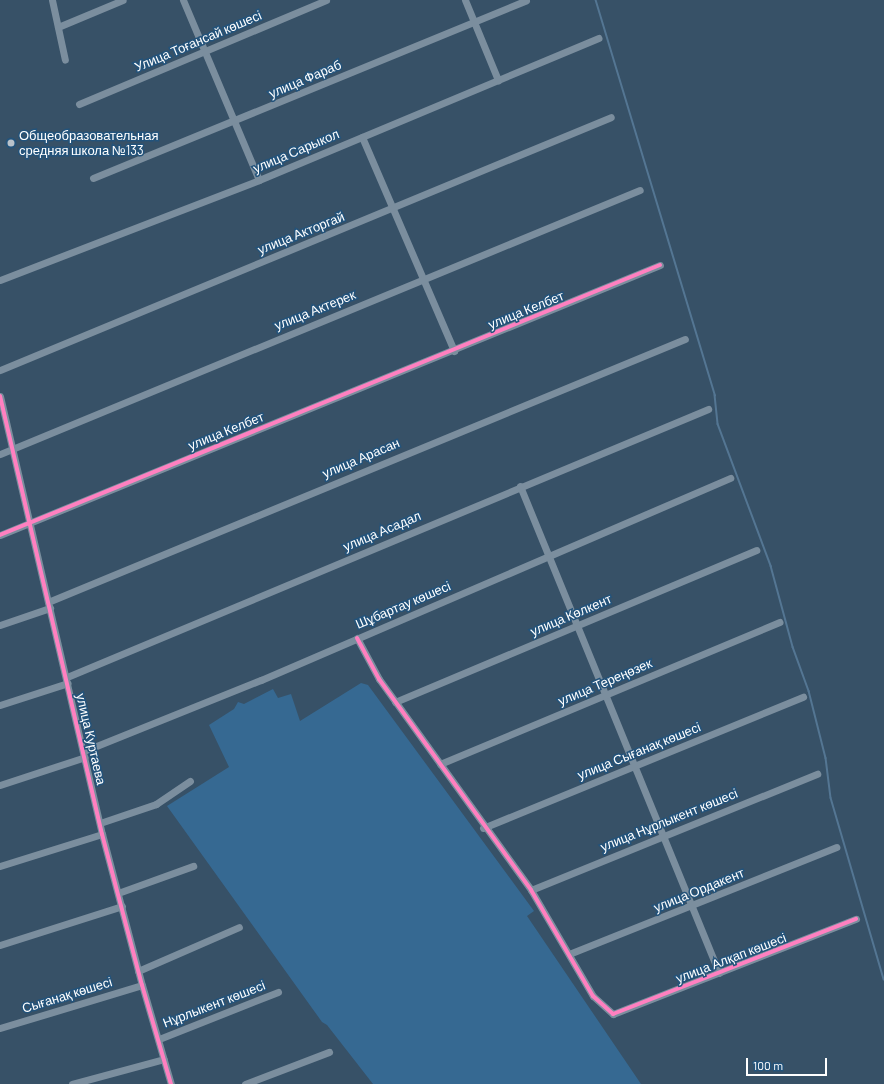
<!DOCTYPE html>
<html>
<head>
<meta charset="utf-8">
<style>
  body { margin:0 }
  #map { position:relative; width:884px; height:1084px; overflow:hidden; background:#375167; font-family:Barlow,sans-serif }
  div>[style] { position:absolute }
  .green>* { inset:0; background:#366992 }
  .stream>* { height:1.5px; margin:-0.75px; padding:0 0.75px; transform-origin:0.75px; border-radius:0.75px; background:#547693 }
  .minor>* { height:7px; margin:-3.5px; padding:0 3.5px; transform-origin:3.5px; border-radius:3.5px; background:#7b8e9e }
  .cycleway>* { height:4px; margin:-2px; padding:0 2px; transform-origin:2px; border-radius:2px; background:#ff80c0 }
  .dots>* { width:11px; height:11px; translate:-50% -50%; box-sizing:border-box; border:2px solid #23537b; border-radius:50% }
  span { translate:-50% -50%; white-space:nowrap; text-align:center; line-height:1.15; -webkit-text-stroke:3px #23537b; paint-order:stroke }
  .street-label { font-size:13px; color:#fff }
  .poi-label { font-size:13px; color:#fff }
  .left { translate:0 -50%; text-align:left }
  .scale { position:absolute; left:746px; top:1058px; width:81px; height:18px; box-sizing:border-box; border:2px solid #fff; border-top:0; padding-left:5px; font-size:12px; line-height:14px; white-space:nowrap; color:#fff; -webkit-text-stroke:3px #23537b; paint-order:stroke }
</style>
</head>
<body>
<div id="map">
  <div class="green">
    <i style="clip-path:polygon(361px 683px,368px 685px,534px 911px,527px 916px,641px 1084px,373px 1084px,327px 1025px,322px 1022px,167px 806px,229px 767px,209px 725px,234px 709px,238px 702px,244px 704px,273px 689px,278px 698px,291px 694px,300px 721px)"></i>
  </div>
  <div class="stream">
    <i style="left:596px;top:0;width:413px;rotate:73.2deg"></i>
    <i style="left:715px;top:395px;width:29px;rotate:84deg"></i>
    <i style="left:718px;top:424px;width:152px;rotate:69.5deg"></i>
    <i style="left:771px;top:566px;width:84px;rotate:74.8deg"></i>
    <i style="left:793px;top:647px;width:47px;rotate:70deg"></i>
    <i style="left:809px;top:691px;width:69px;rotate:75.8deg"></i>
    <i style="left:826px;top:758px;width:40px;rotate:82.9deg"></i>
    <i style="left:831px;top:798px;width:189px;rotate:73.7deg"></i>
  </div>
  <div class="minor">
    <i style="left:52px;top:0;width:61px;rotate:77.8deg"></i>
    <i style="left:183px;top:0;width:195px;rotate:67.1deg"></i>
    <i style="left:465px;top:0;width:87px;rotate:67.6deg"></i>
    <i style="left:58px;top:27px;width:70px;rotate:-22.6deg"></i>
    <i style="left:79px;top:104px;width:268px;rotate:-22.8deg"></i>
    <i style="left:362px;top:137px;width:233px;rotate:66.7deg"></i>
    <i style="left:93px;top:178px;width:468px;rotate:-22.3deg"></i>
    <i style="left:0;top:280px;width:278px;rotate:-21.1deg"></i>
    <i style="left:259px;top:180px;width:368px;rotate:-22.7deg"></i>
    <i style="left:0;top:370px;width:661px;rotate:-22.49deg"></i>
    <i style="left:0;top:396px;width:450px;rotate:76.9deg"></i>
    <i style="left:102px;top:834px;width:156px;rotate:75.2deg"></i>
    <i style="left:142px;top:985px;width:103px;rotate:73.7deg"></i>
    <i style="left:0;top:454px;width:692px;rotate:-22.42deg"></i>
    <i style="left:520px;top:486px;width:526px;rotate:67.77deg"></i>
    <i style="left:0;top:535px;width:713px;rotate:-22.25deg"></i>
    <i style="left:48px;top:602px;width:689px;rotate:-22.43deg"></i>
    <i style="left:0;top:625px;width:53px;rotate:-18.8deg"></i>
    <i style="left:357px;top:638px;width:47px;rotate:61.8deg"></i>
    <i style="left:379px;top:679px;width:260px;rotate:54.2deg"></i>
    <i style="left:531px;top:890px;width:123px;rotate:59.7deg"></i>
    <i style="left:593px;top:996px;width:27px;rotate:42deg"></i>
    <i style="left:613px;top:1014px;width:261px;rotate:-21.4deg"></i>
    <i style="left:67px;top:677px;width:695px;rotate:-22.69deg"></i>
    <i style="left:395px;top:702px;width:392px;rotate:-22.8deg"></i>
    <i style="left:0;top:705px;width:71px;rotate:-17.9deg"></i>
    <i style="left:84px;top:751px;width:191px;rotate:-21.9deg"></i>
    <i style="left:261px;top:680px;width:511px;rotate:-23.3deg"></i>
    <i style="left:440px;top:764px;width:368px;rotate:-22.7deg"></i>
    <i style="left:0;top:785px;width:89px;rotate:-18.2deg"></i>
    <i style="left:100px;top:823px;width:59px;rotate:-18.7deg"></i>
    <i style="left:156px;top:804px;width:41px;rotate:-34.1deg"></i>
    <i style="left:483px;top:828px;width:346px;rotate:-22.3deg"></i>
    <i style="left:0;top:866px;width:107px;rotate:-17.4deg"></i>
    <i style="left:531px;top:890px;width:309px;rotate:-22.1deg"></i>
    <i style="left:118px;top:893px;width:80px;rotate:-19.8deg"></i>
    <i style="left:0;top:945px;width:128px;rotate:-17.7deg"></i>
    <i style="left:569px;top:954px;width:288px;rotate:-21.8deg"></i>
    <i style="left:138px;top:971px;width:110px;rotate:-23.5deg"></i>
    <i style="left:0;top:1028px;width:148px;rotate:-16.8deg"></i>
    <i style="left:159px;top:1039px;width:128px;rotate:-21.6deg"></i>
    <i style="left:72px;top:1084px;width:95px;rotate:-15.2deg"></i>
    <i style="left:245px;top:1084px;width:90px;rotate:-20.9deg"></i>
  </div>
  <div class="cycleway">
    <i style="left:0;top:396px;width:450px;rotate:76.9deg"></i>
    <i style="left:102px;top:834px;width:156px;rotate:75.2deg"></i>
    <i style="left:142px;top:985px;width:103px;rotate:73.7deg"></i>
    <i style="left:0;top:535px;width:713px;rotate:-22.25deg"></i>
    <i style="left:357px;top:638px;width:47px;rotate:61.8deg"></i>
    <i style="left:379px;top:679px;width:260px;rotate:54.2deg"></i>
    <i style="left:531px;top:890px;width:123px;rotate:59.7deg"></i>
    <i style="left:593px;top:996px;width:27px;rotate:42deg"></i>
    <i style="left:613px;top:1014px;width:261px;rotate:-21.4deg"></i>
  </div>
  <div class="dots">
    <i style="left:11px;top:143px;background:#b9c2ca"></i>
  </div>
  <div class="street-label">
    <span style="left:198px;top:41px;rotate:-23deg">Улица Тоғансай көшесі</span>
    <span style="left:305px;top:79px;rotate:-23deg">улица Фараб</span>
    <span style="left:296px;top:151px;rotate:-23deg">улица Сарыкол</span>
    <span style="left:301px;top:233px;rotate:-22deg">улица Акторгай</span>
    <span style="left:315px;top:310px;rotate:-22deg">улица Актерек</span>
    <span style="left:526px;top:310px;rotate:-22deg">улица Келбет</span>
    <span style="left:226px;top:431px;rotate:-22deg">улица Келбет</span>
    <span style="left:361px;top:458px;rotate:-23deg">улица Арасан</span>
    <span style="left:382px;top:531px;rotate:-23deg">улица Асадал</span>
    <span style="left:403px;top:605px;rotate:-23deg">Шұбартау көшесі</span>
    <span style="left:571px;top:615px;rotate:-23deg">улица Көлкент</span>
    <span style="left:605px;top:682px;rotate:-23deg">улица Тереңөзек</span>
    <span style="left:91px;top:739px;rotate:77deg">улица Куртаева</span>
    <span style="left:639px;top:751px;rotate:-22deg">улица Сығанақ көшесі</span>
    <span style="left:669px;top:820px;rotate:-22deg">улица Нұрлыкент көшесі</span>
    <span style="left:699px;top:890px;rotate:-22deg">улица Ордакент</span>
    <span style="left:731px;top:958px;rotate:-21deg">улица Алқап көшесі</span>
    <span style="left:67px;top:995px;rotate:-17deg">Сығанақ көшесі</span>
    <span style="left:214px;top:1004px;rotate:-21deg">Нұрлыкент көшесі</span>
  </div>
  <div class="poi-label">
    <span class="left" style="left:19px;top:143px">Общеобразовательная<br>средняя школа №133</span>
  </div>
  <div class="scale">100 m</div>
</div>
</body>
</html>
